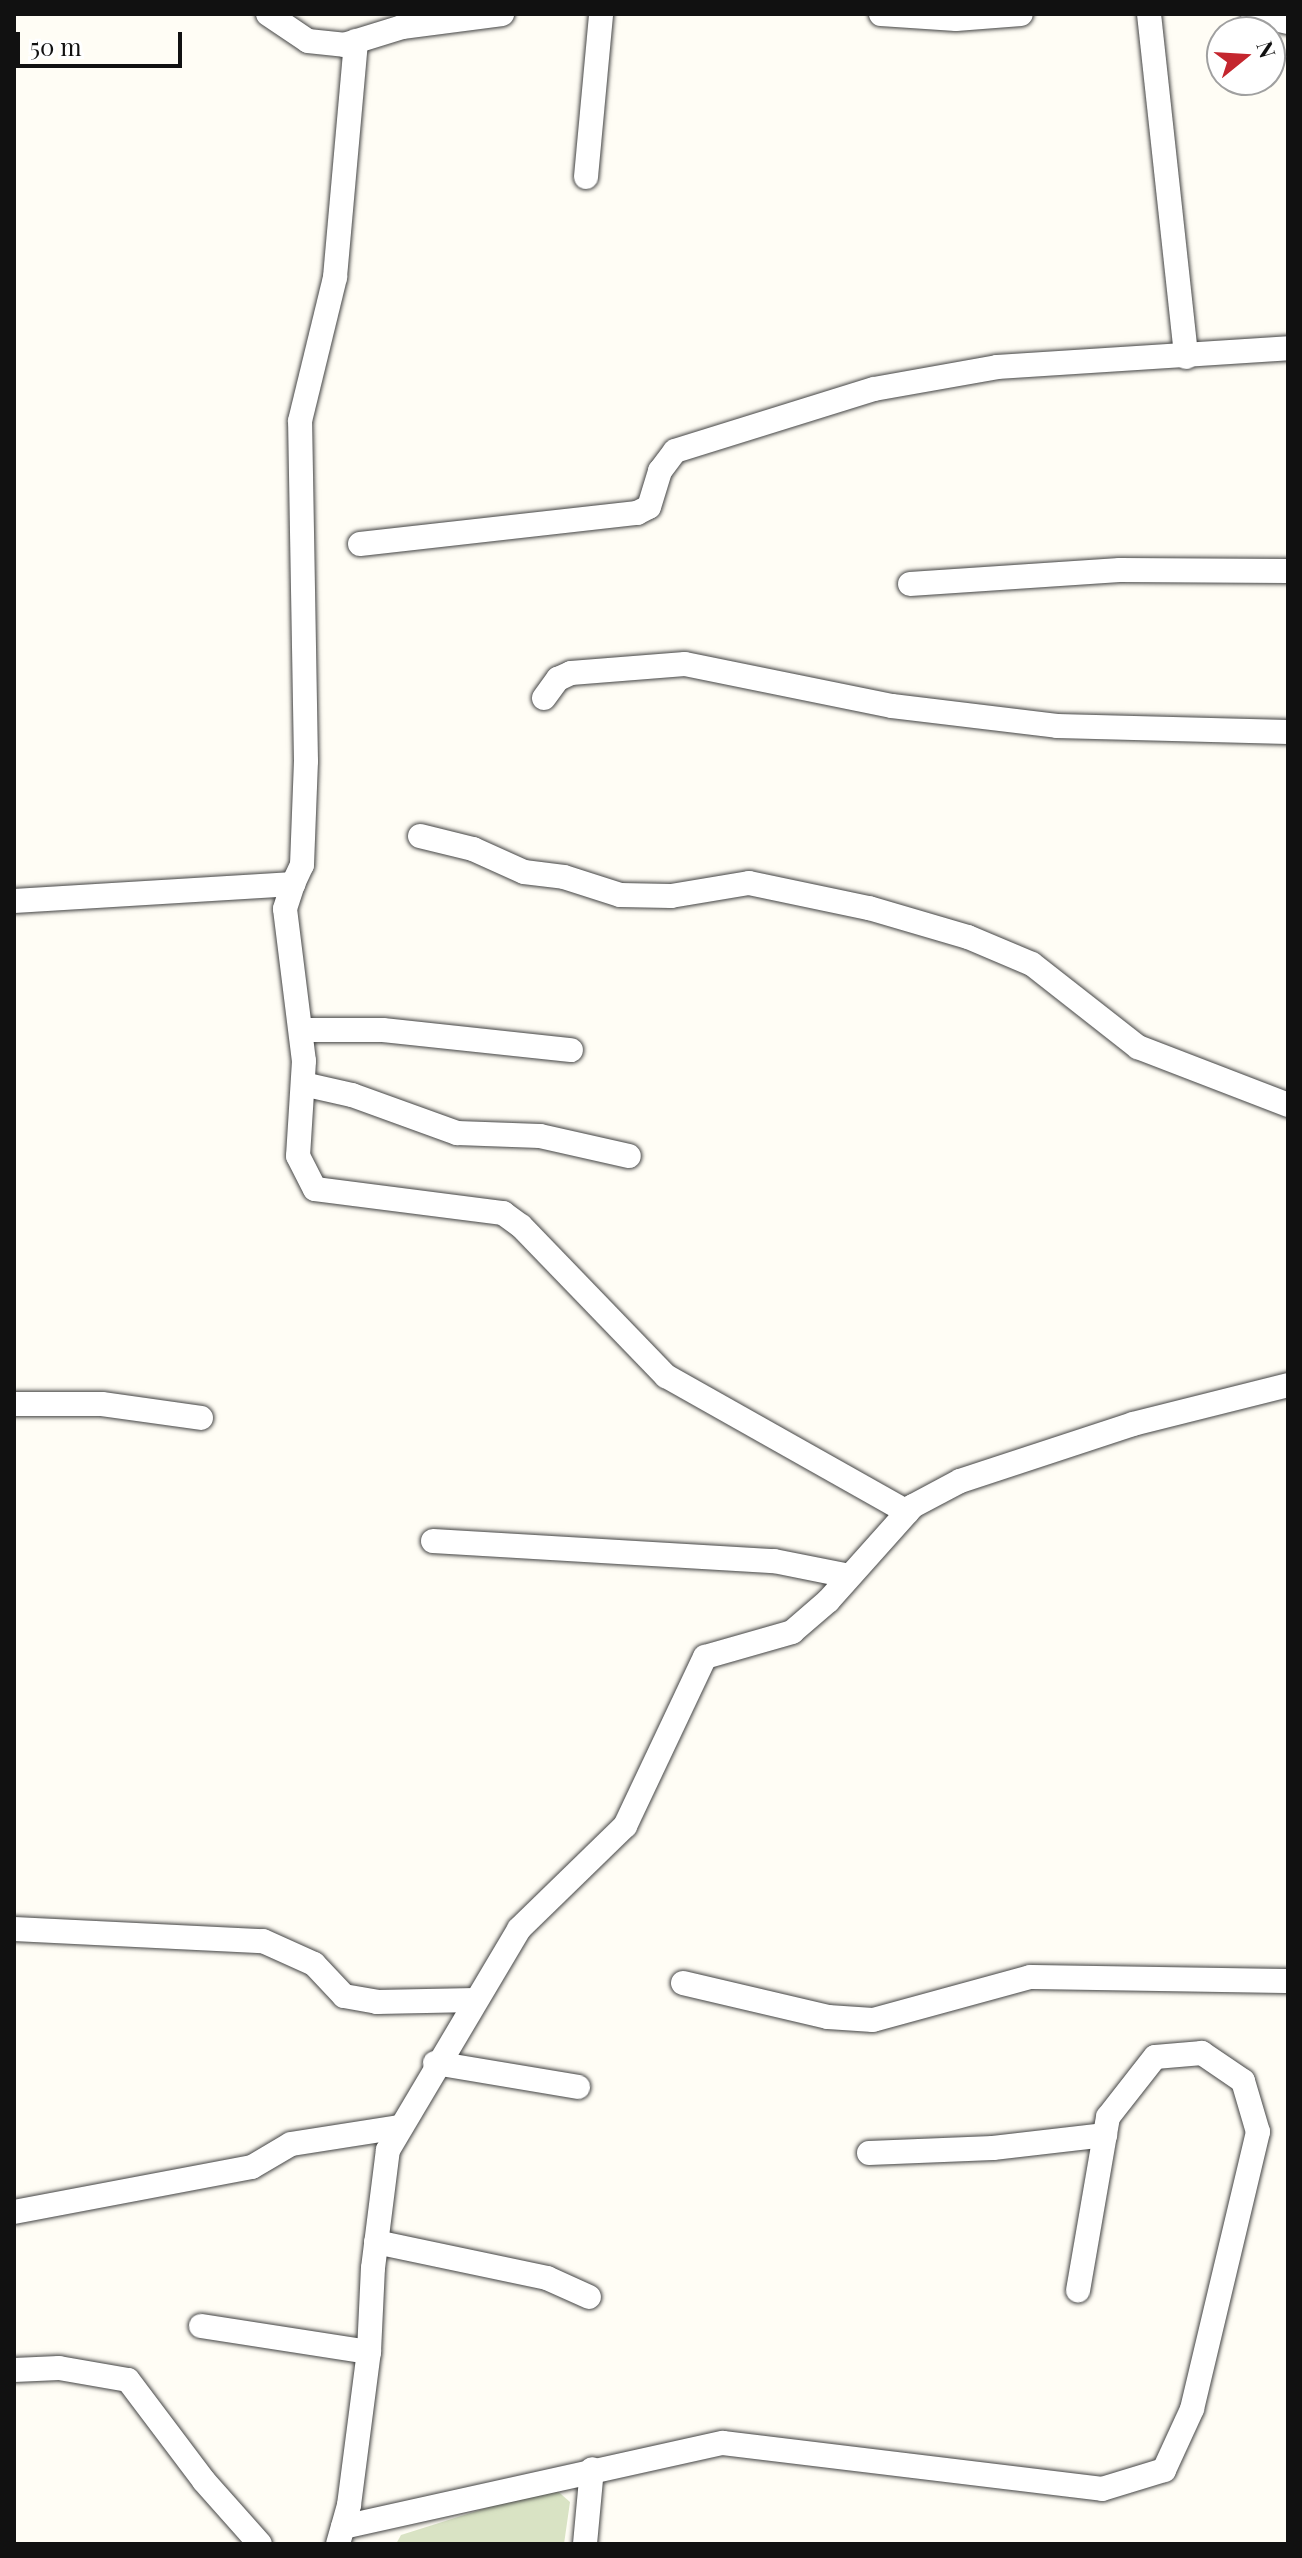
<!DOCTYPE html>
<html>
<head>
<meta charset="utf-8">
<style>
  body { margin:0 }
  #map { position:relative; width:1302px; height:2558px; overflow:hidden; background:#fffdf5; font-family:"Playfair Display",serif }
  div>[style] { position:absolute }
  .cemetery>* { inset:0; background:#d9e3c4 }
  .roads { filter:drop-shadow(0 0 2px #444) drop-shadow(0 0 2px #444) }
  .minor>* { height:24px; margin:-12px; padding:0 12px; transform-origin:12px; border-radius:12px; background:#fff }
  span { translate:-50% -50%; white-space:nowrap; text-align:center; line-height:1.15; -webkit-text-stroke:8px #fff; paint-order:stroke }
  .frame { position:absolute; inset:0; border:16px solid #111; pointer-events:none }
  .north { position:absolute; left:1206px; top:16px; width:80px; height:80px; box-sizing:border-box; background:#fff; border:2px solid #a0a0a0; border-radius:50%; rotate:72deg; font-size:22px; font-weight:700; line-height:32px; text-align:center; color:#111 }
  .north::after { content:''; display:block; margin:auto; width:28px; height:36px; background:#c4262e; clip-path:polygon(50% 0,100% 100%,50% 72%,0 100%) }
  .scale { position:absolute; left:16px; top:32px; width:166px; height:36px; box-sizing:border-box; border:4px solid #111; border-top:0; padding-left:10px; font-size:24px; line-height:28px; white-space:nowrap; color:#111; -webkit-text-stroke:6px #fff; paint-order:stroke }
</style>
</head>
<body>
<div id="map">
  <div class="cemetery">
    <i style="clip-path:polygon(553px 2487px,570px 2502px,564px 2544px,396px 2544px,401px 2535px)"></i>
  </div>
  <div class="roads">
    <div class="minor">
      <i style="left:268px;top:14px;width:48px;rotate:34deg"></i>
      <i style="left:308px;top:41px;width:36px;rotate:6deg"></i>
      <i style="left:344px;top:45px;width:61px;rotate:-17.2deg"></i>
      <i style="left:402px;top:27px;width:101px;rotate:-7.4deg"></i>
      <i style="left:881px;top:14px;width:75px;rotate:3.8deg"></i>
      <i style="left:956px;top:19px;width:65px;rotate:-4.4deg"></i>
      <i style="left:1149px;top:14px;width:345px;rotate:83.8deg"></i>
      <i style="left:1253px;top:14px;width:36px;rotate:13deg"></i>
      <i style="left:586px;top:177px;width:164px;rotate:-84.7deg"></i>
      <i style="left:360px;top:544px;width:279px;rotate:-6.4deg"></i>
      <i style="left:637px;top:513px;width:13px;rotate:-27deg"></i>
      <i style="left:649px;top:507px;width:38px;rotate:-73deg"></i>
      <i style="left:660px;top:471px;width:25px;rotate:-53deg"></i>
      <i style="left:675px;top:451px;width:208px;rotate:-17.3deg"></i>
      <i style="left:874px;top:389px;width:125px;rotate:-10.1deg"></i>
      <i style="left:997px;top:367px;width:292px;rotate:-3.7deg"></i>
      <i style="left:910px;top:584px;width:210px;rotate:-3.8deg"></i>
      <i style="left:1120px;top:570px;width:168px;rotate:0.3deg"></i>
      <i style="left:544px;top:698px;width:24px;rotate:-54deg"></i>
      <i style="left:558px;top:679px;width:14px;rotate:-25deg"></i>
      <i style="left:571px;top:673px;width:114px;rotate:-4.5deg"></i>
      <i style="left:685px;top:664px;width:211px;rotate:11.5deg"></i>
      <i style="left:892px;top:706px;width:166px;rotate:6.9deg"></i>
      <i style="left:1057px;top:726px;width:231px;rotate:1.5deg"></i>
      <i style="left:420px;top:836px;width:55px;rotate:13.8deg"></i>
      <i style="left:473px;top:849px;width:56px;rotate:24.3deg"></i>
      <i style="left:524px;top:872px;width:40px;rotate:7.1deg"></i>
      <i style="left:564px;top:877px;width:59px;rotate:17.8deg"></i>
      <i style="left:620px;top:895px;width:51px;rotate:1.1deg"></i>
      <i style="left:671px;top:896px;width:79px;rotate:-9.5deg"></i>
      <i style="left:749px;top:883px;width:123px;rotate:11.8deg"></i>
      <i style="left:869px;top:908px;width:103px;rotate:16.3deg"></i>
      <i style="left:968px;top:937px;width:69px;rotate:22.9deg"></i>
      <i style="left:1032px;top:964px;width:135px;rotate:38.1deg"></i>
      <i style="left:1138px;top:1047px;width:161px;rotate:21.1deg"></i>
      <i style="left:293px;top:884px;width:26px;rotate:108deg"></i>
      <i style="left:285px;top:909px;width:153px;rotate:82.9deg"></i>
      <i style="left:304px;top:1061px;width:95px;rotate:93.6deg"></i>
      <i style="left:298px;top:1156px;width:37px;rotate:63deg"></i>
      <i style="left:315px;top:1189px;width:190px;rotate:7.3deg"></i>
      <i style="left:503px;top:1213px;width:22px;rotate:36deg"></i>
      <i style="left:521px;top:1226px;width:209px;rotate:46deg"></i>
      <i style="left:666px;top:1376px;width:277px;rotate:29.4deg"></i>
      <i style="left:14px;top:901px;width:280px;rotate:-3.5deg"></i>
      <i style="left:293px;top:884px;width:21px;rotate:-65deg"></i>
      <i style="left:302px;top:865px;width:104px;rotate:-87.8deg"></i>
      <i style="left:306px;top:761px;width:340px;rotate:-91deg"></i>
      <i style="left:300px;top:421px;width:148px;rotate:-76.3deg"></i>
      <i style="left:335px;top:277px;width:237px;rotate:-84.9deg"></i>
      <i style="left:302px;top:1030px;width:81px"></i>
      <i style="left:383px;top:1030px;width:189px;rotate:6.1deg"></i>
      <i style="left:303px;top:1084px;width:50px;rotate:12.7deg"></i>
      <i style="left:352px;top:1095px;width:112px;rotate:19.9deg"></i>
      <i style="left:457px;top:1133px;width:83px;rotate:2.1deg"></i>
      <i style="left:540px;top:1136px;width:91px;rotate:12.7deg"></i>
      <i style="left:14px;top:1404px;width:88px"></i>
      <i style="left:102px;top:1404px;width:100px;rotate:8deg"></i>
      <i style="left:433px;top:1541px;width:342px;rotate:3.4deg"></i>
      <i style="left:774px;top:1561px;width:76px;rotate:11.3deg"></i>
      <i style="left:14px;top:1929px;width:249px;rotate:2.8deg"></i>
      <i style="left:263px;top:1941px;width:56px;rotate:24.3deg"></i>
      <i style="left:314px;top:1964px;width:44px;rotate:46.8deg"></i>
      <i style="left:344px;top:1996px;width:34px;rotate:10deg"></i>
      <i style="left:377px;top:2002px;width:98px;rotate:-1.2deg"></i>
      <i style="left:683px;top:1983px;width:149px;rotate:13.2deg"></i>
      <i style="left:828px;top:2017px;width:45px;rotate:3.8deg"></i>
      <i style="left:873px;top:2020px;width:163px;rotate:-15.3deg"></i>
      <i style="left:1030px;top:1977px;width:258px;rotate:0.9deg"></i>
      <i style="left:435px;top:2063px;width:145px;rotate:9.5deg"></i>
      <i style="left:869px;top:2153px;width:124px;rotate:-2.3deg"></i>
      <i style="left:993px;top:2148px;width:113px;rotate:-6.6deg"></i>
      <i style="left:14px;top:2212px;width:242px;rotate:-10.7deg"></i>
      <i style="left:252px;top:2167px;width:45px;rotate:-30.5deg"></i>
      <i style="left:291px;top:2144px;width:110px;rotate:-8.9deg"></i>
      <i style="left:376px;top:2242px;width:175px;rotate:11.9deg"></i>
      <i style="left:547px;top:2278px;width:46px;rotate:24.3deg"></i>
      <i style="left:201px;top:2326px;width:170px;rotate:8.8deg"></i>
      <i style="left:14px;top:2370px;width:45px;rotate:-2.5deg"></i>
      <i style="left:59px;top:2368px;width:70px;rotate:9.9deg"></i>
      <i style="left:128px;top:2380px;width:126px;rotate:53deg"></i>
      <i style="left:204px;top:2481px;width:84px;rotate:48.4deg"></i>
      <i style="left:343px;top:2527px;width:389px;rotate:-12.5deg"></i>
      <i style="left:723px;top:2443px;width:382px;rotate:6.9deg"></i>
      <i style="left:1102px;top:2489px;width:65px;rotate:-17deg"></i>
      <i style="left:1164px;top:2470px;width:67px;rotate:-65.3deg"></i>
      <i style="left:1192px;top:2409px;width:285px;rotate:-76.6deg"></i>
      <i style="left:1258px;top:2132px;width:53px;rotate:-106.4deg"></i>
      <i style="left:1243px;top:2081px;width:50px;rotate:-145.7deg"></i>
      <i style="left:1202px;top:2053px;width:47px;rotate:175.1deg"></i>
      <i style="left:1155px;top:2057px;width:76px;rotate:128.1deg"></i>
      <i style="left:1108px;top:2117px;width:176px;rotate:99.8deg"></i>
      <i style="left:338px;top:2544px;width:41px;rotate:-74.2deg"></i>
      <i style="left:349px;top:2505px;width:154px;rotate:-82.6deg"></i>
      <i style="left:369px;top:2352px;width:84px;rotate:-87.3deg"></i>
      <i style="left:373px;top:2268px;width:119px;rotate:-82.8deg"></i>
      <i style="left:388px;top:2150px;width:257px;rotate:-59.3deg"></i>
      <i style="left:519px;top:1929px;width:148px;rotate:-44.2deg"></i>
      <i style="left:625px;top:1826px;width:187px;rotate:-64.7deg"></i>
      <i style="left:705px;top:1657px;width:91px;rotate:-16deg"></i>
      <i style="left:792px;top:1632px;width:48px;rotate:-40.7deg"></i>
      <i style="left:828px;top:1601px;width:127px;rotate:-48.2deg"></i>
      <i style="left:913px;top:1506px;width:53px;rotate:-28deg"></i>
      <i style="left:960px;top:1481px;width:182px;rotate:-18.2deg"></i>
      <i style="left:1133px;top:1424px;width:160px;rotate:-14.1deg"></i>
      <i style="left:585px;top:2544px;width:75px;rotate:-84.7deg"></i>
    </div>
  </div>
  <div class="frame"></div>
  <div class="north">N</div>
  <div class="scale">50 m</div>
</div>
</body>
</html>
